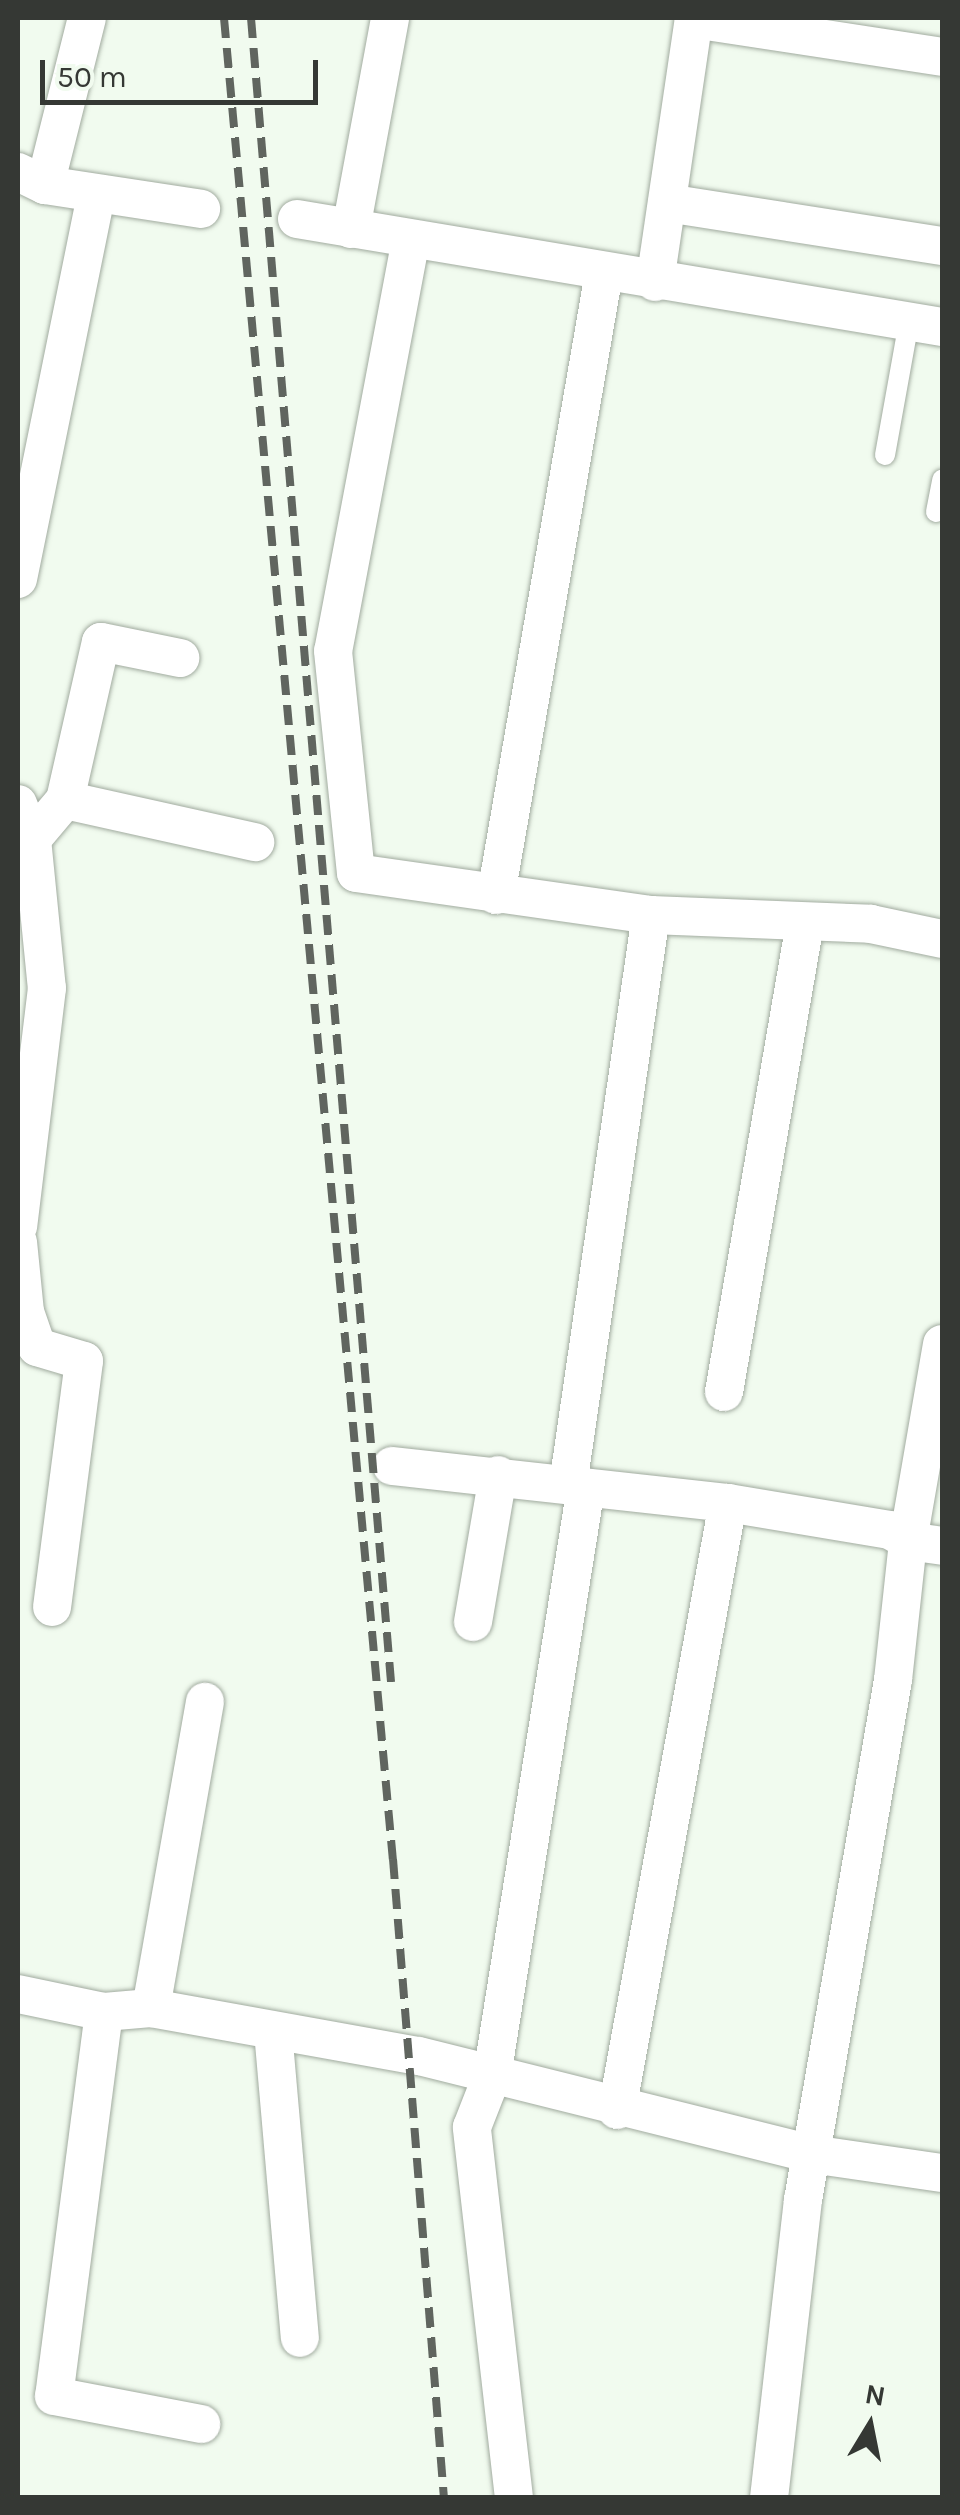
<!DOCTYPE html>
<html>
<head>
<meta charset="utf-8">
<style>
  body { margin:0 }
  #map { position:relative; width:960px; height:2515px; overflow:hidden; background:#f1fbef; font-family:Karla,sans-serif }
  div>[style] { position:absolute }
  .roads { filter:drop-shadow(0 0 2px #a1ab9f) drop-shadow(0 0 2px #a1ab9f) }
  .lane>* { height:20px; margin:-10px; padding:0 10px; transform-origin:10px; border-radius:10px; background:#fff }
  .street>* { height:38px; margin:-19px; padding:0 19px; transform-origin:19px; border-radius:19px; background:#fff }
  .rail>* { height:8px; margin-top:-4px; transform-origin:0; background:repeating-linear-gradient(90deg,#60655f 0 20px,transparent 0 30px) }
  span { translate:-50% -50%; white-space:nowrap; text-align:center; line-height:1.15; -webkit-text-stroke:8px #f1fbef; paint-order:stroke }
  .frame { position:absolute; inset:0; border:20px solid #353834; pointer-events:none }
  .north { position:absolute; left:820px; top:2375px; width:100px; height:100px; -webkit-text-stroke:8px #f1fbef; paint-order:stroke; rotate:10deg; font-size:28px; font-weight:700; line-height:40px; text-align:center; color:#353834 }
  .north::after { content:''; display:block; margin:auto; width:35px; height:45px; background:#353834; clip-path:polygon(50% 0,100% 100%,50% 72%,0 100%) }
  .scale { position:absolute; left:40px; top:60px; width:278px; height:45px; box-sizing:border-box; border:5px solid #353834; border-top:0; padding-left:12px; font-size:30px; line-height:35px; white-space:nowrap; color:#353834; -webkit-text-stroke:8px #f1fbef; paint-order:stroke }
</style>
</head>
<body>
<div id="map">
  <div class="roads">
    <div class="lane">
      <i style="left:885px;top:455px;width:135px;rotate:-79.8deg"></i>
      <i style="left:936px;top:512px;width:33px;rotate:-79deg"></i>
    </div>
    <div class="street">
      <i style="left:694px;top:19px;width:251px;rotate:8.7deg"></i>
      <i style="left:18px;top:172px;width:30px;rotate:26deg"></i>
      <i style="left:45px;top:185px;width:158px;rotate:8.7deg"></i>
      <i style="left:45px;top:185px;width:172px;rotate:-75.9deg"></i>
      <i style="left:667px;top:203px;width:278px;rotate:8.9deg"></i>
      <i style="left:297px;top:219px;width:654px;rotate:9.51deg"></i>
      <i style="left:351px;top:229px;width:215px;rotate:-79.5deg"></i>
      <i style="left:411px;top:239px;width:419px;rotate:100.7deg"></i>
      <i style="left:333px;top:651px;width:223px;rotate:84.1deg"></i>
      <i style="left:356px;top:873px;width:298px;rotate:8.1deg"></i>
      <i style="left:651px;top:915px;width:220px;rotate:2.3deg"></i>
      <i style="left:871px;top:924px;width:73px;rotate:11.9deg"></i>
      <i style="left:655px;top:282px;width:267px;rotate:-81.6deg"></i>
      <i style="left:18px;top:579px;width:392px;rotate:-78.5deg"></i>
      <i style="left:65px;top:800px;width:195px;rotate:12.5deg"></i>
      <i style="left:18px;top:804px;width:38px;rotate:68deg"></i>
      <i style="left:32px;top:839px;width:150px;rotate:84.3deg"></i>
      <i style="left:47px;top:988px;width:240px;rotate:96.9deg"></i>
      <i style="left:32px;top:839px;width:51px;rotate:-49.8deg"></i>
      <i style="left:65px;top:800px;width:162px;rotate:-77.2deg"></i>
      <i style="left:101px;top:642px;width:81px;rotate:11.4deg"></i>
      <i style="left:496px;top:895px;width:631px;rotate:-80.15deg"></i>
      <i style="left:18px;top:1242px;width:70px;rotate:84.3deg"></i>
      <i style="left:25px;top:1312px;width:37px;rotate:71deg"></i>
      <i style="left:37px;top:1347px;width:49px;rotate:16.6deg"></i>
      <i style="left:84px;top:1361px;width:248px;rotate:97.4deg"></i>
      <i style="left:724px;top:1392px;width:476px;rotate:-80.2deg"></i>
      <i style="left:392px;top:1466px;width:338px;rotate:6.3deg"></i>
      <i style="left:728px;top:1503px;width:164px;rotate:9.5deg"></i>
      <i style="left:890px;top:1530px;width:21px;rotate:31deg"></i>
      <i style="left:908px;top:1541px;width:34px;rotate:8deg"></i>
      <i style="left:568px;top:1485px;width:576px;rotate:-81.72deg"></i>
      <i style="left:473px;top:1622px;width:149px;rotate:-80.3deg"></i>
      <i style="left:18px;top:1994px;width:88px;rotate:11.8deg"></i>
      <i style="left:104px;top:2012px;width:47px;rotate:-4.9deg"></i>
      <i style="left:151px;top:2008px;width:272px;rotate:10.2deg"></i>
      <i style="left:419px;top:2056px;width:404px;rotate:14deg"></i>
      <i style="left:811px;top:2154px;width:132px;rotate:8.3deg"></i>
      <i style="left:151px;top:2008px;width:311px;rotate:-80deg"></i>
      <i style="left:104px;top:2012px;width:387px;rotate:97.4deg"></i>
      <i style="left:54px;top:2396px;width:150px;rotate:10.8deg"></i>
      <i style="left:273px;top:2031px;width:308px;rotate:85deg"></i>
      <i style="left:617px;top:2110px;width:617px;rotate:-79.64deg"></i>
      <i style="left:514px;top:2498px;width:373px;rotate:-96.5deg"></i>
      <i style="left:472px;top:2127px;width:55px;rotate:-68.6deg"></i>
      <i style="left:492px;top:2076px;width:596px;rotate:-80.93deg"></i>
      <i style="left:769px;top:2498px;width:300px;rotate:-83.5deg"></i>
      <i style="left:803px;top:2200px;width:528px;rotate:-80.18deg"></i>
      <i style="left:893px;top:1680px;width:140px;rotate:-83.8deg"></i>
      <i style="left:908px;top:1541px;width:200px;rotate:-80.2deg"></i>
    </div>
  </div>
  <div class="rail">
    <i style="left:224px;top:18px;width:1849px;rotate:84.76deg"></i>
    <i style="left:393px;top:1859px;width:641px;rotate:85.44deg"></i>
    <i style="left:251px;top:18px;width:1670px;rotate:85.19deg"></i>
  </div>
  <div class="frame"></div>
  <div class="north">N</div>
  <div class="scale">50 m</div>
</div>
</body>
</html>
